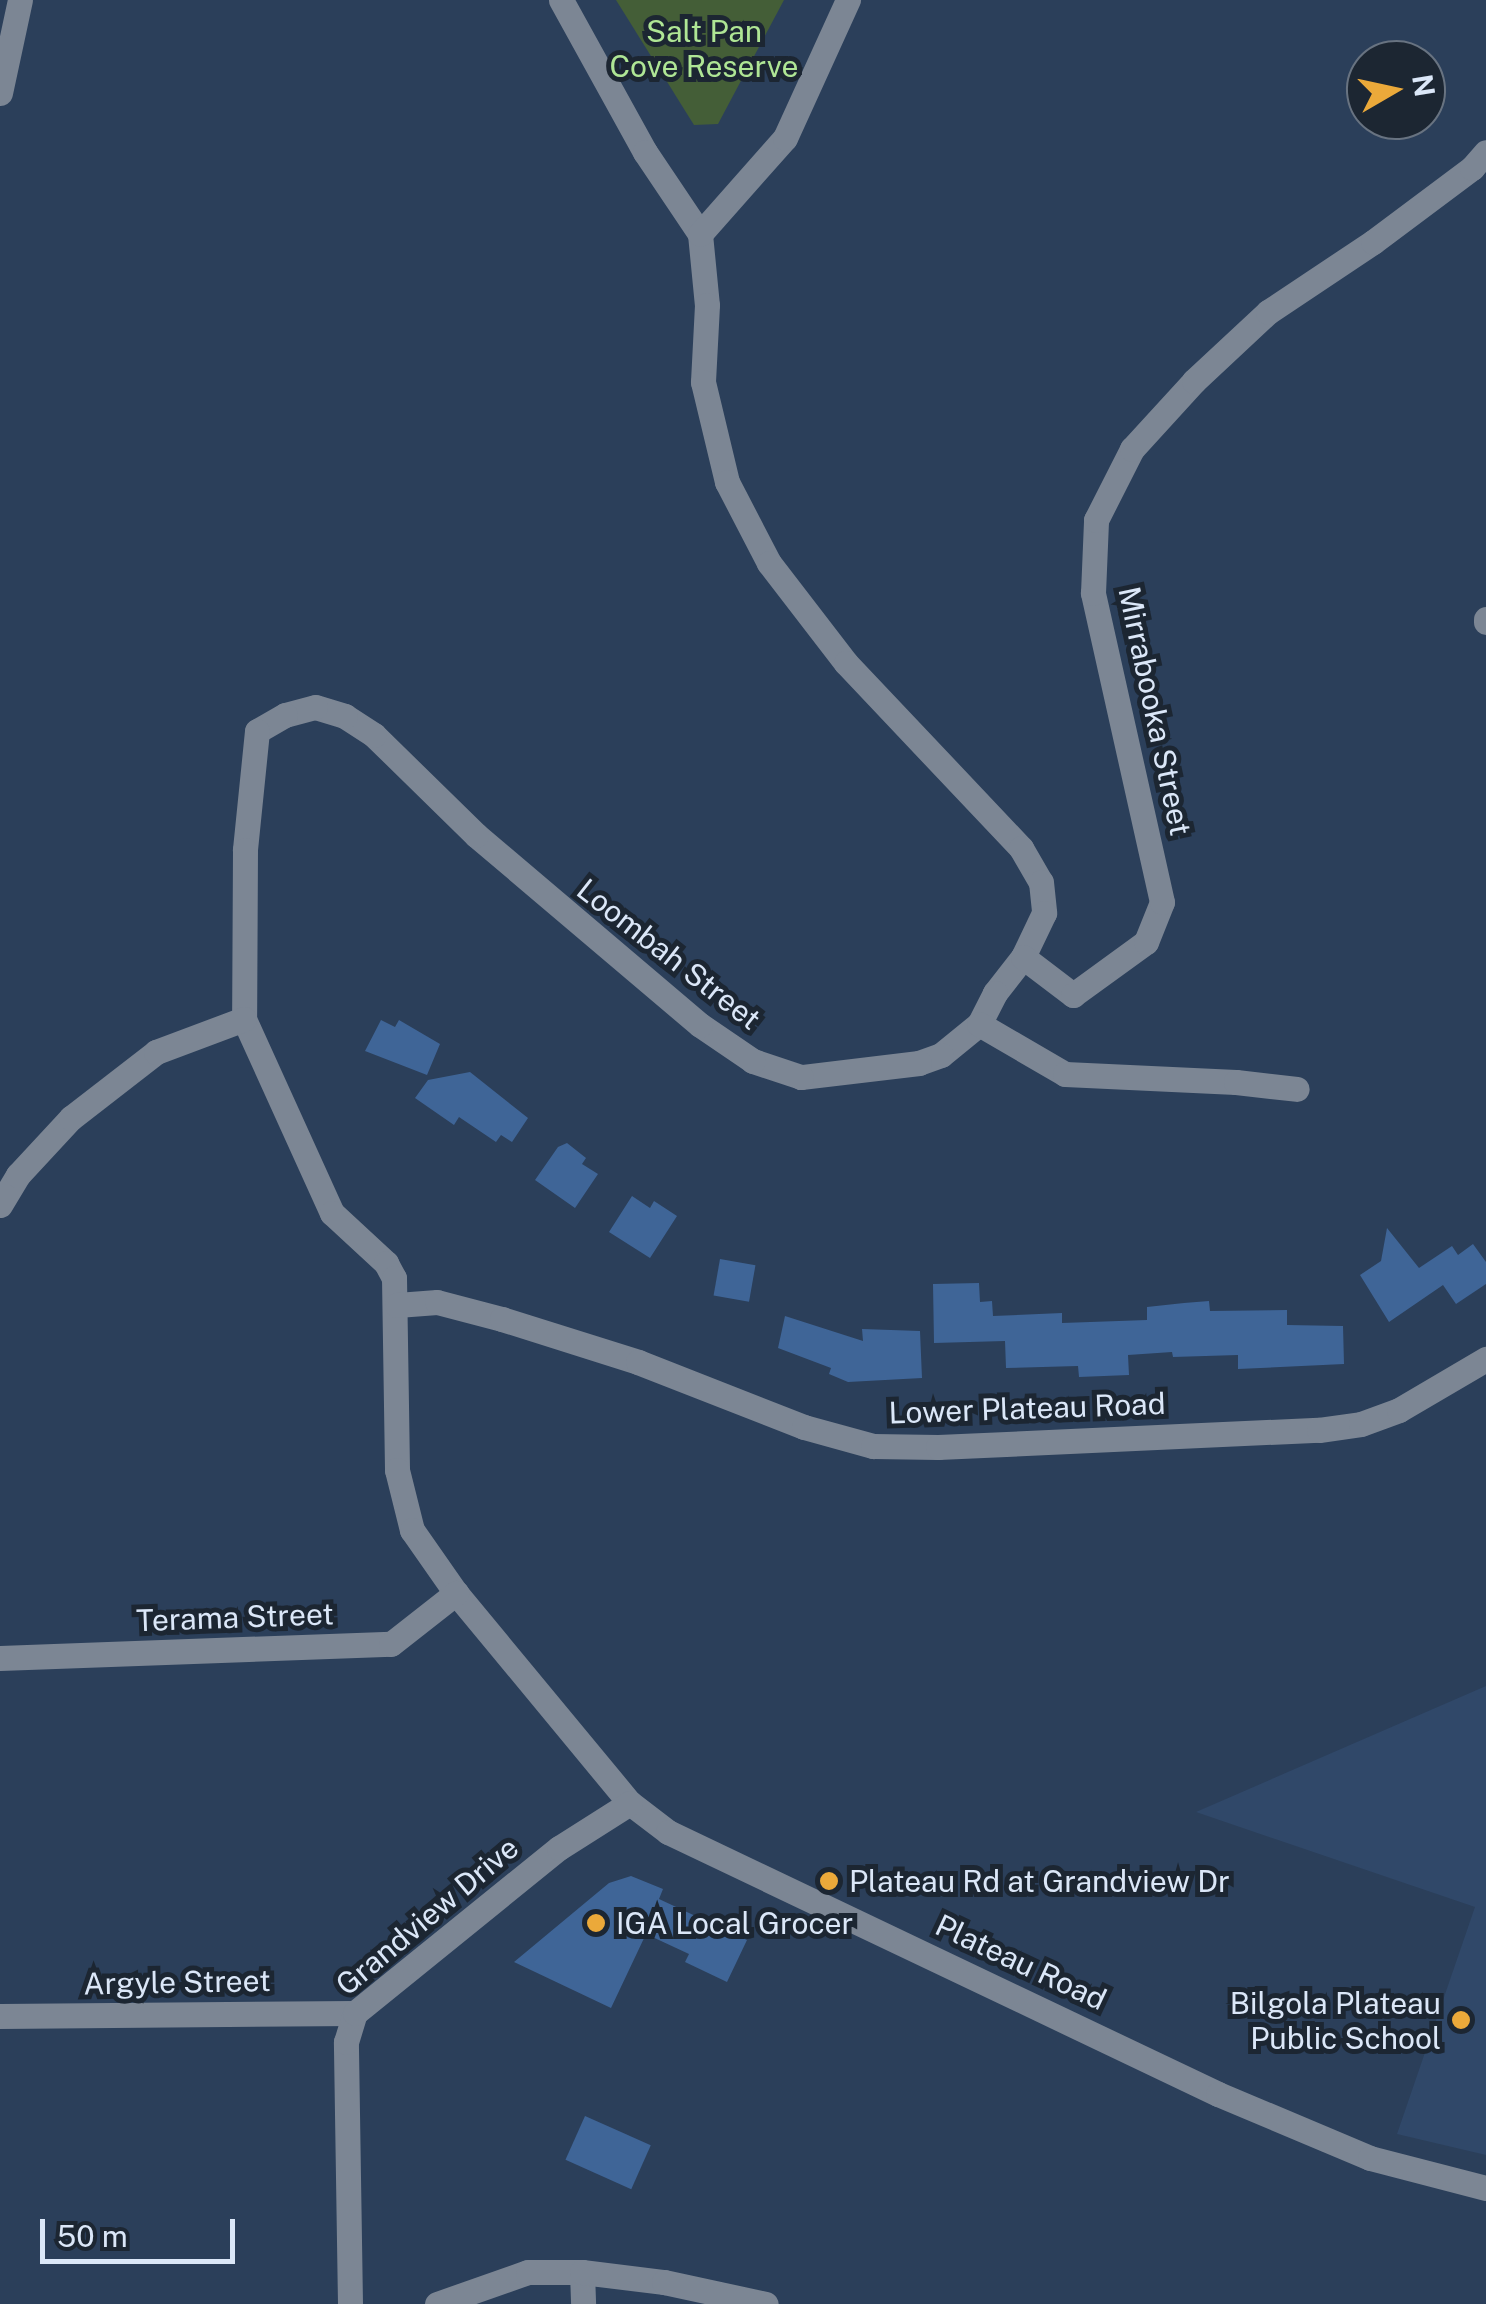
<!DOCTYPE html>
<html>
<head>
<meta charset="utf-8">
<style>
  body { margin:0 }
  #map { position:relative; width:1486px; height:2304px; overflow:hidden; background:#2b3f5a; font-family:"Public Sans",sans-serif }
  div>[style] { position:absolute }
  .built>* { inset:0; background:#304869 }
  .green>* { inset:0; background:#445e37 }
  .building>* { inset:0; background:#3f6597; transform-origin:0 0 }
  .minor>* { height:25px; margin:-12.5px; padding:0 12.5px; transform-origin:12.5px; border-radius:12.5px; background:#7c8694 }
  .dots>* { width:28px; height:28px; translate:-50% -50%; box-sizing:border-box; border:5px solid #1c2632; border-radius:50% }
  span { translate:-50% -50%; white-space:nowrap; text-align:center; line-height:1.15; -webkit-text-stroke:10px #1c2632; paint-order:stroke }
  .park-label { font-size:30px; color:#afe695 }
  .street-label { font-size:30px; color:#dbe7f8 }
  .poi-label { font-size:30px; color:#dbe7f8 }
  .left { translate:0 -50%; text-align:left }
  .right { translate:-100% -50%; text-align:right }
  .north { position:absolute; left:1346px; top:40px; width:100px; height:100px; box-sizing:border-box; background:#1c2632; border:2px solid #687381; border-radius:50%; rotate:81deg; font-size:28px; font-weight:700; line-height:40px; text-align:center; color:#dbe7f8 }
  .north::after { content:''; display:block; margin:auto; width:35px; height:45px; background:#eba93a; clip-path:polygon(50% 0,100% 100%,50% 72%,0 100%) }
  .scale { position:absolute; left:40px; top:2219px; width:195px; height:45px; box-sizing:border-box; border:5px solid #dbe7f8; border-top:0; padding-left:12px; font-size:30px; line-height:35px; white-space:nowrap; color:#dbe7f8; -webkit-text-stroke:8px #1c2632; paint-order:stroke }
</style>
</head>
<body>
<div id="map">
  <div class="built">
    <i style="clip-path:polygon(1486px 1686px,1486px 2155px,1397px 2134px,1475px 1907px,1196px 1812px)"></i>
  </div>
  <div class="green">
    <i style="clip-path:polygon(616px 0,784px 0,718px 124px,694px 125px)"></i>
  </div>
  <div class="building">
    <i style="clip-path:polygon(381px 1020px,395px 1027px,399px 1020px,440px 1044px,427px 1075px,365px 1051px)"></i>
    <i style="clip-path:polygon(470px 1072px,528px 1118px,512px 1142px,501px 1135px,496px 1142px,459px 1117px,454px 1125px,415px 1098px,428px 1080px)"></i>
    <i style="clip-path:polygon(567px 1143px,586px 1158px,582px 1164px,598px 1174px,575px 1208px,535px 1180px,558px 1147px)"></i>
    <i style="clip-path:polygon(632px 1196px,650px 1208px,654px 1201px,677px 1216px,650px 1258px,609px 1232px)"></i>
    <i style="clip-path:polygon(1387px 1228px,1419px 1268px,1452px 1246px,1458px 1255px,1473px 1244px,1486px 1262px,1486px 1284px,1456px 1304px,1443px 1285px,1389px 1322px,1360px 1275px,1381px 1261px)"></i>
    <i style="left:720px;top:1259px;width:36px;height:37px;rotate:10deg"></i>
    <i style="clip-path:polygon(979px 1283px,980px 1302px,992px 1301px,993px 1316px,1062px 1313px,1062px 1323px,1147px 1320px,1147px 1307px,1184px 1303px,1209px 1301px,1210px 1311px,1287px 1310px,1287px 1325px,1343px 1326px,1344px 1364px,1238px 1369px,1238px 1355px,1173px 1357px,1172px 1352px,1128px 1355px,1129px 1375px,1079px 1377px,1078px 1366px,1006px 1368px,1005px 1341px,934px 1343px,933px 1284px)"></i>
    <i style="clip-path:polygon(785px 1316px,863px 1341px,862px 1329px,920px 1331px,922px 1378px,848px 1382px,829px 1374px,831px 1368px,778px 1348px)"></i>
    <i style="clip-path:polygon(631px 1876px,663px 1889px,659px 1899px,747px 1940px,727px 1982px,685px 1962px,689px 1954px,646px 1934px,611px 2008px,514px 1962px,609px 1883px)"></i>
    <i style="left:585px;top:2116px;width:72px;height:48px;rotate:24deg"></i>
  </div>
  <div class="minor">
    <i style="left:561px;top:0;width:174px;rotate:61.1deg"></i>
    <i style="left:645px;top:152px;width:99px;rotate:56.1deg"></i>
    <i style="left:700px;top:234px;width:71px;rotate:84.4deg"></i>
    <i style="left:707px;top:305px;width:77px;rotate:93deg"></i>
    <i style="left:703px;top:382px;width:103px;rotate:76.5deg"></i>
    <i style="left:727px;top:482px;width:91px;rotate:62.6deg"></i>
    <i style="left:769px;top:563px;width:126px;rotate:52.4deg"></i>
    <i style="left:846px;top:663px;width:255px;rotate:46.6deg"></i>
    <i style="left:1021px;top:848px;width:39px;rotate:60deg"></i>
    <i style="left:1041px;top:882px;width:31px;rotate:84deg"></i>
    <i style="left:1044px;top:913px;width:49px;rotate:115.5deg"></i>
    <i style="left:1023px;top:957px;width:46px;rotate:127.9deg"></i>
    <i style="left:995px;top:993px;width:35px;rotate:117deg"></i>
    <i style="left:979px;top:1024px;width:49px;rotate:140.8deg"></i>
    <i style="left:941px;top:1055px;width:23px;rotate:160deg"></i>
    <i style="left:919px;top:1063px;width:119px;rotate:173.2deg"></i>
    <i style="left:801px;top:1077px;width:51px;rotate:-161.6deg"></i>
    <i style="left:753px;top:1061px;width:64px;rotate:-145.8deg"></i>
    <i style="left:700px;top:1025px;width:294px;rotate:-139.7deg"></i>
    <i style="left:476px;top:835px;width:143px;rotate:-135.6deg"></i>
    <i style="left:374px;top:735px;width:35px;rotate:-147deg"></i>
    <i style="left:345px;top:716px;width:31px;rotate:-163deg"></i>
    <i style="left:315px;top:707px;width:31px;rotate:165deg"></i>
    <i style="left:285px;top:715px;width:32px;rotate:150deg"></i>
    <i style="left:257px;top:731px;width:120px;rotate:95.8deg"></i>
    <i style="left:245px;top:850px;width:169px;rotate:90.3deg"></i>
    <i style="left:244px;top:1019px;width:213px;rotate:65.6deg"></i>
    <i style="left:332px;top:1213px;width:74px;rotate:42.8deg"></i>
    <i style="left:386px;top:1263px;width:17px;rotate:62deg"></i>
    <i style="left:394px;top:1278px;width:192px;rotate:89.1deg"></i>
    <i style="left:397px;top:1470px;width:62px;rotate:76deg"></i>
    <i style="left:412px;top:1530px;width:77px;rotate:55.1deg"></i>
    <i style="left:456px;top:1593px;width:273px;rotate:50.4deg"></i>
    <i style="left:630px;top:1803px;width:48px;rotate:37.3deg"></i>
    <i style="left:668px;top:1832px;width:609px;rotate:25.47deg"></i>
    <i style="left:1218px;top:2094px;width:165px;rotate:22.8deg"></i>
    <i style="left:1370px;top:2158px;width:120px;rotate:14.5deg"></i>
    <i style="left:0;top:93px;width:95px;rotate:-77.9deg"></i>
    <i style="left:700px;top:234px;width:128px;rotate:-48.5deg"></i>
    <i style="left:785px;top:138px;width:152px;rotate:-65.5deg"></i>
    <i style="left:1486px;top:619px;width:3px;rotate:90deg"></i>
    <i style="left:1023px;top:957px;width:63px;rotate:37.2deg"></i>
    <i style="left:1073px;top:995px;width:90px;rotate:-36deg"></i>
    <i style="left:1146px;top:942px;width:43px;rotate:-68.2deg"></i>
    <i style="left:1162px;top:902px;width:317px;rotate:-102.6deg"></i>
    <i style="left:1093px;top:593px;width:73px;rotate:-87.6deg"></i>
    <i style="left:1096px;top:520px;width:80px;rotate:-63.1deg"></i>
    <i style="left:1132px;top:449px;width:92px;rotate:-47.6deg"></i>
    <i style="left:1194px;top:381px;width:101px;rotate:-43deg"></i>
    <i style="left:1268px;top:312px;width:126px;rotate:-33.7deg"></i>
    <i style="left:1373px;top:242px;width:124px;rotate:-36.8deg"></i>
    <i style="left:1472px;top:168px;width:21px;rotate:-49deg"></i>
    <i style="left:979px;top:1024px;width:99px;rotate:30.2deg"></i>
    <i style="left:1065px;top:1074px;width:171px;rotate:2.7deg"></i>
    <i style="left:1236px;top:1082px;width:61px;rotate:6.5deg"></i>
    <i style="left:0;top:1205px;width:35px;rotate:-59deg"></i>
    <i style="left:18px;top:1175px;width:78px;rotate:-47.1deg"></i>
    <i style="left:71px;top:1118px;width:108px;rotate:-37.8deg"></i>
    <i style="left:156px;top:1052px;width:94px;rotate:-20.6deg"></i>
    <i style="left:397px;top:1305px;width:40px;rotate:-4.3deg"></i>
    <i style="left:437px;top:1302px;width:67px;rotate:14.7deg"></i>
    <i style="left:502px;top:1319px;width:143px;rotate:17.5deg"></i>
    <i style="left:638px;top:1362px;width:178px;rotate:21.4deg"></i>
    <i style="left:804px;top:1427px;width:72px;rotate:15.4deg"></i>
    <i style="left:873px;top:1446px;width:65px;rotate:0.9deg"></i>
    <i style="left:938px;top:1447px;width:381px;rotate:-2.6deg"></i>
    <i style="left:1319px;top:1430px;width:42px;rotate:-8.1deg"></i>
    <i style="left:1361px;top:1424px;width:40px;rotate:-20.2deg"></i>
    <i style="left:1399px;top:1410px;width:101px;rotate:-30.4deg"></i>
    <i style="left:0;top:1658px;width:391px;rotate:-2.1deg"></i>
    <i style="left:391px;top:1644px;width:83px;rotate:-38.1deg"></i>
    <i style="left:0;top:2016px;width:355px;rotate:-0.5deg"></i>
    <i style="left:582px;top:2272px;width:32px;rotate:88deg"></i>
    <i style="left:350px;top:2304px;width:262px;rotate:-90.9deg"></i>
    <i style="left:346px;top:2042px;width:30px;rotate:-73deg"></i>
    <i style="left:355px;top:2013px;width:262px;rotate:-39deg"></i>
    <i style="left:559px;top:1848px;width:84px;rotate:-32.4deg"></i>
    <i style="left:437px;top:2304px;width:96px;rotate:-19.4deg"></i>
    <i style="left:528px;top:2272px;width:54px"></i>
    <i style="left:582px;top:2272px;width:83px;rotate:7deg"></i>
    <i style="left:664px;top:2282px;width:104px;rotate:12.2deg"></i>
  </div>
  <div class="dots">
    <i style="left:829px;top:1881px;background:#eba93a"></i>
    <i style="left:596px;top:1923px;background:#eba93a"></i>
    <i style="left:1461px;top:2020px;background:#eba93a"></i>
  </div>
  <div class="park-label">
    <span style="left:704px;top:48px">Salt Pan<br>Cove Reserve</span>
  </div>
  <div class="street-label">
    <span style="left:1155px;top:711px;rotate:78deg">Mirrabooka Street</span>
    <span style="left:669px;top:954px;rotate:38deg">Loombah Street</span>
    <span style="left:1027px;top:1408px;rotate:-2deg">Lower Plateau Road</span>
    <span style="left:235px;top:1617px;rotate:-2deg">Terama Street</span>
    <span style="left:427px;top:1916px;rotate:-40deg">Grandview Drive</span>
    <span style="left:1021px;top:1962px;rotate:25deg">Plateau Road</span>
    <span style="left:177px;top:1982px;rotate:-1deg">Argyle Street</span>
  </div>
  <div class="poi-label">
    <span class="left" style="left:849px;top:1881px">Plateau Rd at Grandview Dr</span>
    <span class="left" style="left:616px;top:1923px">IGA Local Grocer</span>
    <span class="right" style="left:1441px;top:2020px">Bilgola Plateau<br>Public School</span>
  </div>
  <div class="north">N</div>
  <div class="scale">50 m</div>
</div>
</body>
</html>
